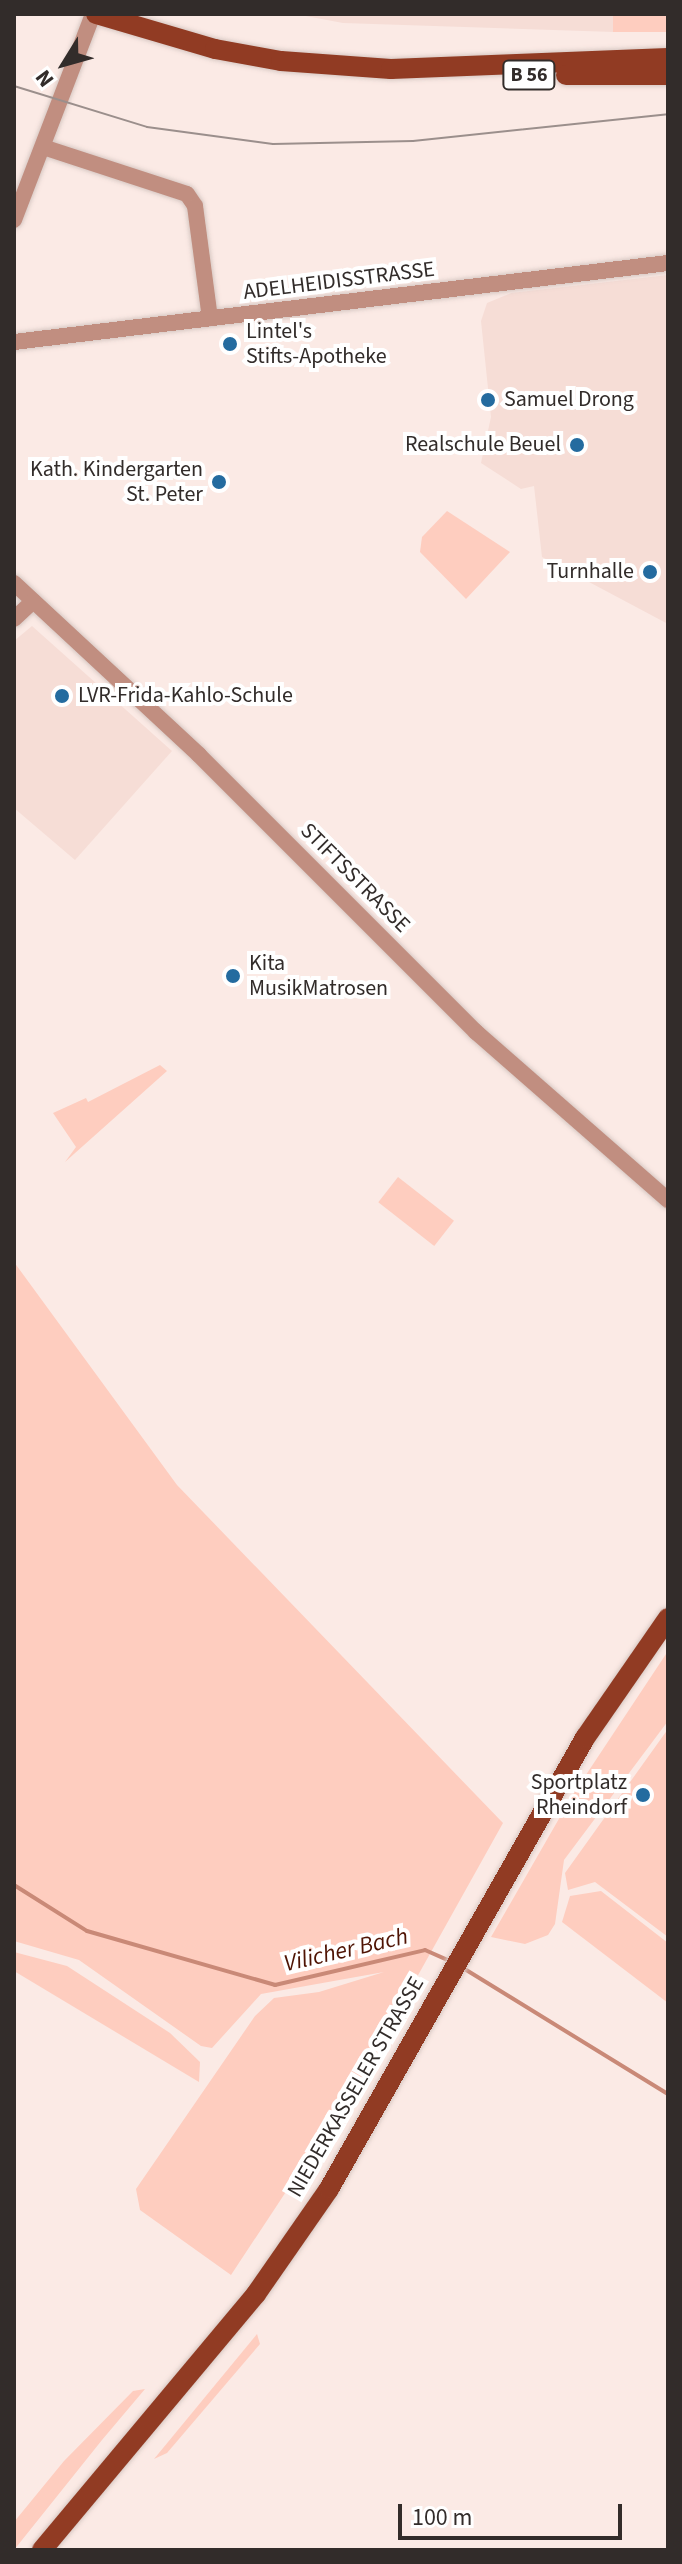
<!DOCTYPE html>
<html>
<head>
<meta charset="utf-8">
<style>
  body { margin:0 }
  #map { position:relative; width:682px; height:2564px; overflow:hidden; background:#fbeae5; font-family:"Source Sans 3",sans-serif }
  div>[style] { position:absolute }
  .built>* { inset:0; background:#f6ddd6 }
  .green>* { inset:0; background:#fecdbf; transform-origin:0 0 }
  .stream>* { height:4px; margin:-2px; padding:0 2px; transform-origin:2px; border-radius:2px; background:#c98977 }
  .roads { filter:drop-shadow(0 0 2px #d7c8c3) drop-shadow(0 0 2px #d7c8c3) }
  .minor>* { height:16px; margin:-8px; padding:0 8px; transform-origin:8px; border-radius:8px; background:#c18e80 }
  .major>* { height:20px; margin:-10px; padding:0 10px; transform-origin:10px; border-radius:10px; background:#913b23 }
  .tram>* { height:2px; margin:-1px; padding:0 1px; transform-origin:1px; border-radius:1px; background:#9b8f8c }
  .dots>* { width:22px; height:22px; translate:-50% -50%; box-sizing:border-box; border:4px solid #fff; border-radius:50% }
  span { translate:-50% -50%; white-space:nowrap; text-align:center; line-height:1.15; -webkit-text-stroke:8px #fff; paint-order:stroke }
  .shield-label span { padding:2px 6px; background:#fff; border:2px solid; border-radius:6px; -webkit-text-stroke-width:0 }
  .shield-label { font-size:20px; color:#322c2a; font-weight:700 }
  .street-label { font-size:22px; color:#322c2a }
  .poi-label { font-size:22px; color:#322c2a }
  .left { translate:0 -50%; text-align:left }
  .right { translate:-100% -50%; text-align:right }
  .water-label { font-size:24px; color:#4e1303; font-style:italic }
  .frame { position:absolute; inset:0; border:16px solid #322c2a; pointer-events:none }
  .north { position:absolute; left:24px; top:24px; width:80px; height:80px; -webkit-text-stroke:6px #fff; paint-order:stroke; rotate:233deg; font-size:22px; font-weight:700; line-height:32px; text-align:center; color:#322c2a }
  .north::after { content:''; display:block; margin:auto; width:28px; height:36px; background:#322c2a; clip-path:polygon(50% 0,100% 100%,50% 72%,0 100%) }
  .scale { position:absolute; left:398px; top:2504px; width:224px; height:36px; box-sizing:border-box; border:4px solid #322c2a; border-top:0; padding-left:10px; font-size:24px; line-height:28px; white-space:nowrap; color:#322c2a; -webkit-text-stroke:6px #fff; paint-order:stroke }
</style>
</head>
<body>
<div id="map">
  <div class="built">
    <i style="clip-path:polygon(295px 14px,613px 14px,614px 32px,343px 23px)"></i>
    <i style="clip-path:polygon(668px 275px,668px 624px,542px 557px,534px 486px,521px 489px,481px 463px,491px 417px,481px 321px,487px 303px,511px 293px)"></i>
    <i style="clip-path:polygon(32px 626px,172px 751px,75px 860px,14px 808px,14px 641px)"></i>
  </div>
  <div class="green">
    <i style="left:613px;top:14px;width:55px;height:18px"></i>
    <i style="clip-path:polygon(447px 511px,510px 552px,466px 599px,420px 552px,422px 537px)"></i>
    <i style="clip-path:polygon(160px 1065px,167px 1071px,65px 1162px,76px 1147px,53px 1113px,86px 1098px,88px 1102px)"></i>
    <i style="left:398px;top:1177px;width:71px;height:32px;rotate:38deg"></i>
    <i style="clip-path:polygon(14px 1262px,177px 1485px,503px 1823px,359px 2081px,231px 2275px,140px 2210px,136px 2189px,255px 2016px,274px 1998px,319px 1992px,384px 1972px,261px 1994px,212px 2048px,201px 2046px,79px 1960px,14px 1941px)"></i>
    <i style="clip-path:polygon(668px 1651px,668px 1721px,564px 1860px,555px 1924px,548px 1935px,525px 1944px,491px 1937px,572px 1796px)"></i>
    <i style="clip-path:polygon(668px 1729px,668px 1937px,595px 1882px,568px 1890px,565px 1873px)"></i>
    <i style="clip-path:polygon(601px 1891px,668px 1943px,668px 2003px,562px 1922px,570px 1896px)"></i>
    <i style="clip-path:polygon(14px 1952px,67px 1966px,170px 2033px,200px 2062px,199px 2082px,14px 1971px)"></i>
    <i style="clip-path:polygon(257px 2334px,260px 2344px,167px 2453px,154px 2459px)"></i>
    <i style="clip-path:polygon(145px 2389px,102px 2440px,14px 2550px,14px 2522px,64px 2461px,133px 2391px)"></i>
  </div>
  <div class="stream">
    <i style="left:14px;top:1885px;width:86px;rotate:32.2deg"></i>
    <i style="left:87px;top:1931px;width:196px;rotate:16deg"></i>
    <i style="left:275px;top:1985px;width:154px;rotate:-13.1deg"></i>
    <i style="left:425px;top:1950px;width:30px;rotate:24deg"></i>
    <i style="left:463px;top:1968px;width:241px;rotate:31.6deg"></i>
  </div>
  <div class="roads">
    <div class="minor">
      <i style="left:43px;top:147px;width:151px;rotate:18.1deg"></i>
      <i style="left:187px;top:194px;width:14px;rotate:56deg"></i>
      <i style="left:195px;top:206px;width:113px;rotate:82.4deg"></i>
      <i style="left:14px;top:220px;width:221px;rotate:-69deg"></i>
      <i style="left:14px;top:342px;width:659px;rotate:-6.89deg"></i>
      <i style="left:14px;top:583px;width:253px;rotate:42.9deg"></i>
      <i style="left:199px;top:755px;width:392px;rotate:45deg"></i>
      <i style="left:476px;top:1032px;width:255px;rotate:41.2deg"></i>
      <i style="left:14px;top:619px;width:26px;rotate:-43deg"></i>
    </div>
    <div class="major">
      <i style="left:96px;top:14px;width:124px;rotate:16.4deg"></i>
      <i style="left:215px;top:49px;width:67px;rotate:10.3deg"></i>
      <i style="left:281px;top:61px;width:110px;rotate:4.2deg"></i>
      <i style="left:391px;top:69px;width:277px;rotate:-2.3deg"></i>
      <i style="left:566px;top:75px;width:102px"></i>
      <i style="left:42px;top:2550px;width:334px;rotate:-50.1deg"></i>
      <i style="left:256px;top:2294px;width:128px;rotate:-55.2deg"></i>
      <i style="left:329px;top:2189px;width:519px;rotate:-60.42deg"></i>
      <i style="left:585px;top:1738px;width:146px;rotate:-55.3deg"></i>
    </div>
  </div>
  <div class="tram">
    <i style="left:14px;top:86px;width:139px;rotate:17.1deg"></i>
    <i style="left:147px;top:127px;width:127px;rotate:7.7deg"></i>
    <i style="left:273px;top:144px;width:140px;rotate:-1.2deg"></i>
    <i style="left:413px;top:141px;width:256px;rotate:-6deg"></i>
  </div>
  <div class="dots">
    <i style="left:230px;top:344px;background:#246b9f"></i>
    <i style="left:488px;top:400px;background:#246b9f"></i>
    <i style="left:577px;top:445px;background:#246b9f"></i>
    <i style="left:219px;top:482px;background:#246b9f"></i>
    <i style="left:650px;top:572px;background:#246b9f"></i>
    <i style="left:62px;top:696px;background:#246b9f"></i>
    <i style="left:233px;top:976px;background:#246b9f"></i>
    <i style="left:643px;top:1795px;background:#246b9f"></i>
  </div>
  <div class="shield-label">
    <span style="left:529px;top:75px">B 56</span>
  </div>
  <div class="street-label">
    <span style="left:339px;top:281px;rotate:-7deg">ADELHEIDISSTRASSE</span>
    <span style="left:355px;top:878px;rotate:45deg">STIFTSSTRASSE</span>
    <span style="left:356px;top:2087px;rotate:-60deg">NIEDERKASSELER STRASSE</span>
  </div>
  <div class="poi-label">
    <span class="left" style="left:246px;top:344px">Lintel's<br>Stifts-Apotheke</span>
    <span class="left" style="left:504px;top:400px">Samuel Drong</span>
    <span class="right" style="left:561px;top:445px">Realschule Beuel</span>
    <span class="right" style="left:203px;top:482px">Kath. Kindergarten<br>St. Peter</span>
    <span class="right" style="left:634px;top:572px">Turnhalle</span>
    <span class="left" style="left:78px;top:696px">LVR-Frida-Kahlo-Schule</span>
    <span class="left" style="left:249px;top:976px">Kita<br>MusikMatrosen</span>
    <span class="right" style="left:627px;top:1795px">Sportplatz<br>Rheindorf</span>
  </div>
  <div class="water-label">
    <span style="left:346px;top:1950px;rotate:-13deg">Vilicher Bach</span>
  </div>
  <div class="frame"></div>
  <div class="north">N</div>
  <div class="scale">100 m</div>
</div>
</body>
</html>
